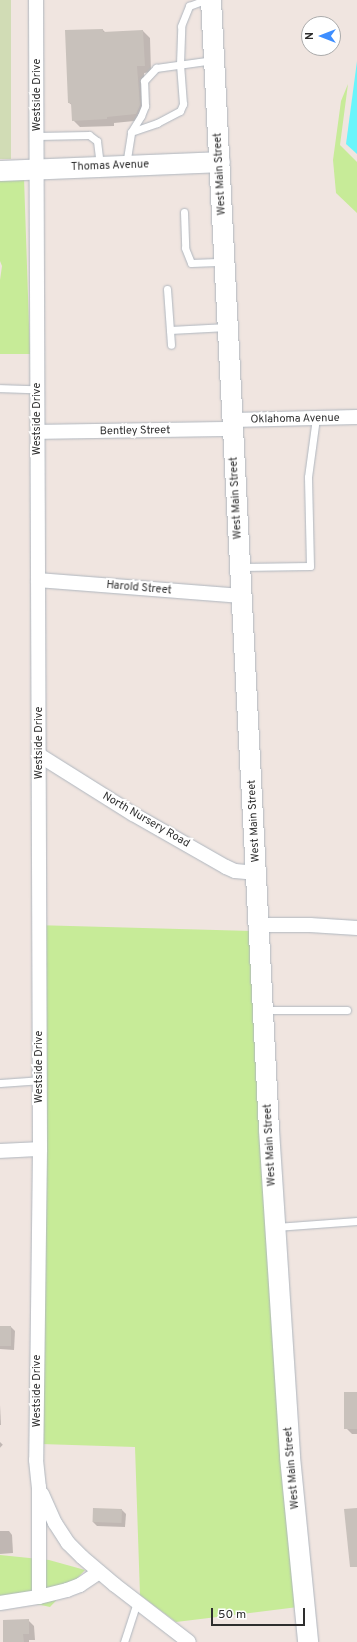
<!DOCTYPE html>
<html>
<head>
<meta charset="utf-8">
<style>
  body { margin:0 }
  #map { position:relative; width:357px; height:1642px; overflow:hidden; background:#f0e5e0; font-family:Overpass,sans-serif }
  div>[style] { position:absolute }
  .green>* { inset:0; background:#c7eb98 }
  .cemetery>* { inset:0; background:#d1dcb5; transform-origin:0 0 }
  .water>* { inset:0; background:#6af5fb }
  .shadow>* { inset:0; background:#0003; transform-origin:0 0 }
  .building>* { inset:0; background:#c8c1bb; transform-origin:0 0 }
  .roads { filter:drop-shadow(0 0 1px #afb6be) drop-shadow(0 0 1px #afb6be) }
  .lane>* { height:7px; margin:-3.5px; padding:0 3.5px; transform-origin:3.5px; border-radius:3.5px; background:#fff }
  .street>* { height:14px; margin:-7px; padding:0 7px; transform-origin:7px; border-radius:7px; background:#fff }
  .secondary>* { height:20px; margin:-10px; padding:0 10px; transform-origin:10px; border-radius:10px; background:#fff }
  span { translate:-50% -50%; white-space:nowrap; text-align:center; line-height:1.15; -webkit-text-stroke:4px #fff; paint-order:stroke }
  .street-label { font-size:11px; color:#2e2e2e }
  .north { position:absolute; left:301px; top:16px; width:40px; height:40px; box-sizing:border-box; background:#fff; border:1px solid #ababab; border-radius:50%; rotate:270deg; font-size:11px; font-weight:700; line-height:16px; text-align:center; color:#2e2e2e }
  .north::after { content:''; display:block; margin:auto; width:14px; height:18px; background:#3e8eff; clip-path:polygon(50% 0,100% 100%,50% 72%,0 100%) }
  .scale { position:absolute; left:211px; top:1608px; width:94px; height:18px; box-sizing:border-box; border:2px solid #2e2e2e; border-top:0; padding-left:5px; font-size:12px; line-height:14px; white-space:nowrap; color:#2e2e2e; -webkit-text-stroke:3px #fff; paint-order:stroke }
</style>
</head>
<body>
<div id="map">
  <div class="green">
    <i style="clip-path:polygon(348px 84px,340px 145px,357px 162px,357px 213px,336px 193px,333px 160px,341px 101px)"></i>
    <i style="clip-path:polygon(24px 178px,30px 354px,0 354px,0 280px,2px 266px,0 261px,0 179px)"></i>
    <i style="clip-path:polygon(34px 925px,252px 931px,298px 1607px,176px 1622px,140px 1595px,135px 1447px,41px 1444px)"></i>
    <i style="clip-path:polygon(0 1555px,49px 1560px,85px 1570px,50px 1607px,0 1596px)"></i>
  </div>
  <div class="cemetery">
    <i style="left:0;top:0;width:11px;height:159px"></i>
  </div>
  <div class="water">
    <i style="clip-path:polygon(357px 61px,357px 154px,346px 144px)"></i>
  </div>
  <div class="shadow">
    <i style="clip-path:polygon(103px 30px,106px 33px,143px 31px,150px 38px,151px 72px,144px 73px,146px 112px,144px 120px,114px 123px,114px 126px,80px 127px,73px 120px,72px 105px,69px 103px)"></i>
    <i style="clip-path:polygon(0 1327px,11px 1327px,15px 1331px,14px 1350px,0 1349px)"></i>
    <i style="clip-path:polygon(357px 1393px,357px 1434px,352px 1434px,346px 1428px)"></i>
    <i style="clip-path:polygon(0 1405px,1px 1425px,0 1425px)"></i>
    <i style="left:0;top:1442px;width:4px;height:32px;rotate:45deg"></i>
    <i style="clip-path:polygon(122px 1510px,126px 1514px,125px 1527px,97px 1526px,93px 1522px)"></i>
    <i style="clip-path:polygon(0 1531px,9px 1531px,12px 1535px,13px 1553px,0 1554px)"></i>
    <i style="clip-path:polygon(28px 1620px,34px 1626px,35px 1640px,29px 1640px,29px 1642px,4px 1642px)"></i>
  </div>
  <div class="building">
    <i style="clip-path:polygon(103px 29px,103px 32px,143px 30px,145px 66px,137px 66px,140px 105px,136px 114px,107px 117px,107px 119px,72px 121px,71px 103px,68px 103px,65px 30px)"></i>
    <i style="left:0;top:1326px;width:11px;height:20px"></i>
    <i style="left:344px;top:1392px;width:13px;height:37px"></i>
    <i style="left:93px;top:1508px;width:29px;height:14px;rotate:2deg"></i>
    <i style="clip-path:polygon(357px 1508px,357px 1567px,350px 1567px,344px 1509px)"></i>
    <i style="clip-path:polygon(29px 1619px,29px 1634px,23px 1634px,24px 1642px,3px 1642px,3px 1620px)"></i>
  </div>
  <div class="roads">
    <div class="lane">
      <i style="left:131px;top:132px;width:28px;rotate:-19deg"></i>
      <i style="left:157px;top:123px;width:26px;rotate:-28deg"></i>
      <i style="left:180px;top:111px;width:8px;rotate:-67deg"></i>
      <i style="left:183px;top:104px;width:40px;rotate:-94.3deg"></i>
      <i style="left:180px;top:64px;width:38px;rotate:-88deg"></i>
      <i style="left:181px;top:26px;width:22px;rotate:-68deg"></i>
      <i style="left:189px;top:6px;width:17px;rotate:-21deg"></i>
      <i style="left:37px;top:136px;width:52px;rotate:-1.1deg"></i>
      <i style="left:89px;top:135px;width:10px;rotate:37deg"></i>
      <i style="left:97px;top:141px;width:25px;rotate:83deg"></i>
      <i style="left:126px;top:165px;width:33px;rotate:-81deg"></i>
      <i style="left:131px;top:132px;width:19px;rotate:-58deg"></i>
      <i style="left:141px;top:116px;width:11px;rotate:-68deg"></i>
      <i style="left:145px;top:106px;width:25px;rotate:-92deg"></i>
      <i style="left:144px;top:81px;width:18px;rotate:-47deg"></i>
      <i style="left:156px;top:68px;width:58px;rotate:-8deg"></i>
      <i style="left:184px;top:212px;width:36px;rotate:88deg"></i>
      <i style="left:185px;top:248px;width:16px;rotate:68deg"></i>
      <i style="left:191px;top:263px;width:33px;rotate:-2deg"></i>
      <i style="left:167px;top:289px;width:56px;rotate:85.9deg"></i>
      <i style="left:170px;top:330px;width:57px;rotate:-3deg"></i>
      <i style="left:0;top:388px;width:37px;rotate:2deg"></i>
      <i style="left:242px;top:567px;width:68px;rotate:-0.8deg"></i>
      <i style="left:310px;top:566px;width:89px;rotate:-91.3deg"></i>
      <i style="left:308px;top:477px;width:60px;rotate:-82.3deg"></i>
      <i style="left:263px;top:1010px;width:84px"></i>
      <i style="left:0;top:1083px;width:39px;rotate:-4deg"></i>
      <i style="left:276px;top:1227px;width:81px;rotate:-4.2deg"></i>
      <i style="left:124px;top:1642px;width:42px;rotate:-72deg"></i>
    </div>
    <div class="street">
      <i style="left:36px;top:0;width:1149px;rotate:89.8deg"></i>
      <i style="left:40px;top:1149px;width:311px;rotate:90.7deg"></i>
      <i style="left:36px;top:1460px;width:27px;rotate:84deg"></i>
      <i style="left:39px;top:1487px;width:110px;rotate:90deg"></i>
      <i style="left:233px;top:420px;width:124px;rotate:-1.4deg"></i>
      <i style="left:38px;top:432px;width:195px;rotate:-0.9deg"></i>
      <i style="left:38px;top:580px;width:204px;rotate:4.5deg"></i>
      <i style="left:39px;top:755px;width:111px;rotate:32.1deg"></i>
      <i style="left:133px;top:814px;width:107px;rotate:29.7deg"></i>
      <i style="left:226px;top:867px;width:10px;rotate:24deg"></i>
      <i style="left:235px;top:871px;width:22px;rotate:5deg"></i>
      <i style="left:259px;top:925px;width:51px"></i>
      <i style="left:310px;top:925px;width:47px;rotate:3.7deg"></i>
      <i style="left:0;top:1151px;width:40px;rotate:-2.9deg"></i>
      <i style="left:42px;top:1494px;width:32px;rotate:66deg"></i>
      <i style="left:55px;top:1523px;width:24px;rotate:57deg"></i>
      <i style="left:68px;top:1543px;width:20px;rotate:45deg"></i>
      <i style="left:82px;top:1557px;width:43px;rotate:40.3deg"></i>
      <i style="left:115px;top:1585px;width:93px;rotate:37.6deg"></i>
      <i style="left:0;top:1603px;width:39px;rotate:-9deg"></i>
      <i style="left:39px;top:1597px;width:29px;rotate:-14deg"></i>
      <i style="left:67px;top:1590px;width:14px;rotate:-21deg"></i>
      <i style="left:80px;top:1585px;width:23px;rotate:-34deg"></i>
    </div>
    <div class="secondary">
      <i style="left:211px;top:0;width:1131px;rotate:87.06deg"></i>
      <i style="left:269px;top:1130px;width:328px;rotate:86.3deg"></i>
      <i style="left:290px;top:1457px;width:186px;rotate:84.4deg"></i>
      <i style="left:0;top:171px;width:220px;rotate:-2.3deg"></i>
    </div>
  </div>
  <div class="street-label">
    <span style="left:37px;top:95px;rotate:-90deg">Westside Drive</span>
    <span style="left:110px;top:166px;rotate:-2deg">Thomas Avenue</span>
    <span style="left:220px;top:174px;rotate:-93deg">West Main Street</span>
    <span style="left:37px;top:419px;rotate:-90deg">Westside Drive</span>
    <span style="left:295px;top:419px;rotate:-1deg">Oklahoma Avenue</span>
    <span style="left:135px;top:431px;rotate:-1deg">Bentley Street</span>
    <span style="left:236px;top:498px;rotate:-93deg">West Main Street</span>
    <span style="left:139px;top:588px;rotate:5deg">Harold Street</span>
    <span style="left:39px;top:743px;rotate:-90deg">Westside Drive</span>
    <span style="left:146px;top:820px;rotate:30deg">North Nursery Road</span>
    <span style="left:254px;top:821px;rotate:-93deg">West Main Street</span>
    <span style="left:39px;top:1067px;rotate:-90deg">Westside Drive</span>
    <span style="left:270px;top:1145px;rotate:-93deg">West Main Street</span>
    <span style="left:37px;top:1391px;rotate:-90deg">Westside Drive</span>
    <span style="left:292px;top:1468px;rotate:-95deg">West Main Street</span>
  </div>
  <div class="north">N</div>
  <div class="scale">50 m</div>
</div>
</body>
</html>
